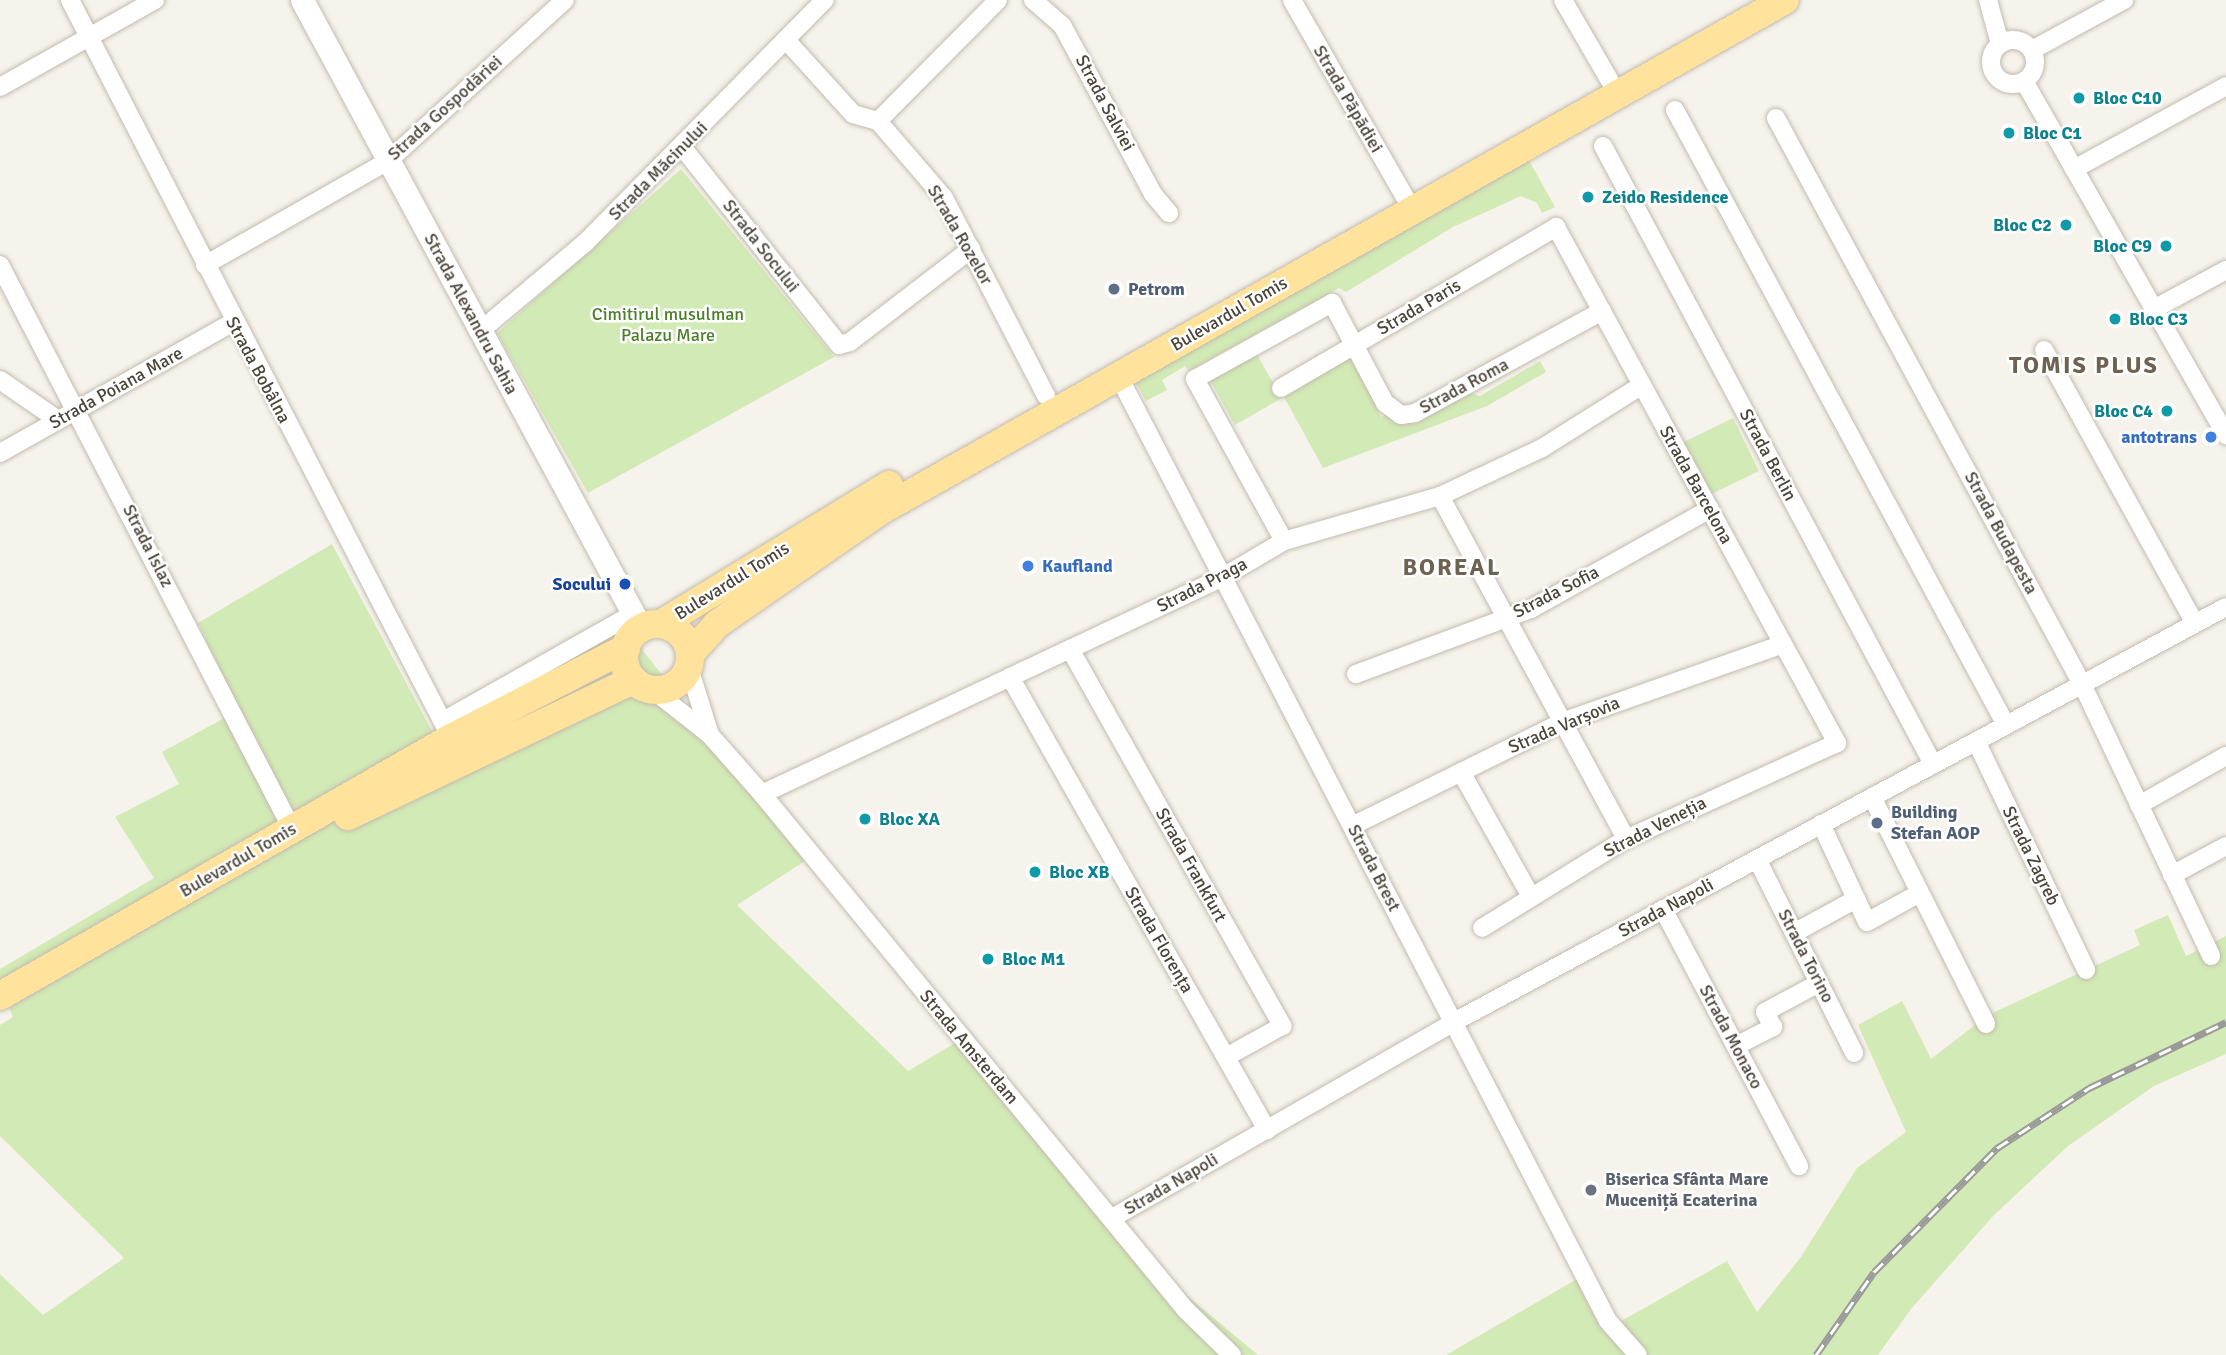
<!DOCTYPE html>
<html>
<head>
<meta charset="utf-8">
<style>
  body { margin:0 }
  #map { position:relative; width:2226px; height:1355px; overflow:hidden; background:#f6f3ec; font-family:Signika,sans-serif }
  div>[style] { position:absolute }
  .green>* { inset:0; background:#d2eab5; transform-origin:0 0 }
  .roads { filter:drop-shadow(0 0 2px #c2bbae) drop-shadow(0 0 2px #c2bbae) }
  .minor>* { height:18px; margin:-9px; padding:0 9px; transform-origin:9px; border-radius:9px; background:#fff }
  .minor>.ring { margin:-9px; padding:0; box-sizing:content-box; background:none; border:18px solid #fff; border-radius:50% }
  .tertiary>* { height:23px; margin:-11.5px; padding:0 11.5px; transform-origin:11.5px; border-radius:11.5px; background:#fff }
  .primary>* { height:28px; margin:-14px; padding:0 14px; transform-origin:14px; border-radius:14px; background:#ffe39c }
  .primary>.ring { margin:-14px; padding:0; box-sizing:content-box; background:none; border:28px solid #ffe39c; border-radius:50% }
  .rail>* { height:7px; margin-top:-3.5px; transform-origin:0; background:repeating-linear-gradient(90deg,#fff 0 13px,#9a9a9a 0 26px); box-sizing:border-box; border-block:2px solid #9a9a9a }
  .dots>* { width:19px; height:19px; translate:-50% -50%; box-sizing:border-box; border:4px solid #fff; border-radius:50% }
  span { translate:-50% -50%; white-space:nowrap; text-align:center; line-height:1.15; -webkit-text-stroke:5px #fff; paint-order:stroke }
  .culture-label { font-size:18px; color:#0d838f; font-weight:700 }
  .left { translate:0 -50%; text-align:left }
  .right { translate:-100% -50%; text-align:right }
  .street-label { font-size:18px; color:#4b4439 }
  .service-label { font-size:18px; color:#4e5e75; font-weight:700 }
  .park-label { font-size:18px; color:#4a7f2a }
  .shop-label { font-size:18px; color:#366cbe; font-weight:700 }
  .transit-label { font-size:18px; color:#164399; font-weight:700 }
  .worship-label { font-size:18px; color:#5b616d; font-weight:700 }
  .district-label { font-size:24px; color:#6e6250; font-weight:700; letter-spacing:2px }
</style>
</head>
<body>
<div id="map">
  <div class="green">
    <i style="clip-path:polygon(1527px 157px,1555px 207px,1542px 213px,1537px 203px,1521px 196px,1453px 227px,1346px 292px,1339px 288px,1189px 371px,1185px 366px,1162px 380px,1167px 390px,1146px 401px,1137px 385px,1138px 378px)"></i>
    <i style="clip-path:polygon(681px 169px,834px 357px,588px 493px,497px 333px)"></i>
    <i style="clip-path:polygon(1255px 351px,1280px 395px,1353px 354px,1381px 417px,1468px 392px,1480px 396px,1540px 361px,1546px 372px,1487px 406px,1323px 468px,1284px 397px,1235px 425px,1210px 380px)"></i>
    <i style="left:1733px;top:418px;width:59px;height:57px;rotate:64deg"></i>
    <i style="clip-path:polygon(332px 544px,434px 735px,625px 628px,808px 859px,737px 905px,908px 1071px,957px 1042px,1111px 1232px,1258px 1355px,0 1355px,0 1274px,43px 1315px,124px 1258px,0 1136px,0 1025px,13px 1017px,0 984px,0 969px,154px 878px,115px 817px,179px 784px,162px 752px,239px 710px,198px 623px)"></i>
    <i style="clip-path:polygon(2168px 915px,2186px 956px,2226px 936px,2226px 1054px,2154px 1086px,2068px 1146px,1994px 1215px,1911px 1309px,1878px 1355px,1446px 1355px,1577px 1279px,1604px 1331px,1727px 1261px,1757px 1312px,1801px 1257px,1857px 1168px,1906px 1132px,1858px 1025px,1902px 1001px,1931px 1059px,1988px 1015px,2140px 945px,2134px 930px)"></i>
  </div>
  <div class="roads">
    <div class="minor">
      <i style="left:70px;top:0;width:831px;rotate:62.69deg"></i>
      <i style="left:1033px;top:0;width:38px;rotate:41deg"></i>
      <i style="left:1062px;top:25px;width:192px;rotate:61.7deg"></i>
      <i style="left:1153px;top:194px;width:25px;rotate:50deg"></i>
      <i style="left:1292px;top:0;width:227px;rotate:60.2deg"></i>
      <i style="left:1563px;top:0;width:94px;rotate:59.9deg"></i>
      <i style="left:1988px;top:0;width:46px;rotate:74.7deg"></i>
      <i style="left:786px;top:40px;width:100px;rotate:47.8deg"></i>
      <i style="left:853px;top:114px;width:26px;rotate:16deg"></i>
      <i style="left:878px;top:121px;width:101px;rotate:49.4deg"></i>
      <i style="left:944px;top:198px;width:223px;rotate:62.7deg"></i>
      <i class="ring" style="left:1991px;top:40px;width:26px;height:26px"></i>
      <i style="left:2032px;top:50px;width:105px;rotate:-28.5deg"></i>
      <i style="left:2024px;top:81px;width:408px;rotate:60.3deg"></i>
      <i style="left:0;top:87px;width:178px;rotate:-29.3deg"></i>
      <i style="left:1675px;top:110px;width:698px;rotate:61.71deg"></i>
      <i style="left:1776px;top:118px;width:643px;rotate:61.6deg"></i>
      <i style="left:2082px;top:684px;width:301px;rotate:64.6deg"></i>
      <i style="left:878px;top:121px;width:170px;rotate:-45.2deg"></i>
      <i style="left:1603px;top:146px;width:701px;rotate:61.9deg"></i>
      <i style="left:683px;top:148px;width:251px;rotate:51.6deg"></i>
      <i style="left:839px;top:345px;width:11px;rotate:-15deg"></i>
      <i style="left:850px;top:342px;width:153px;rotate:-37.5deg"></i>
      <i style="left:2074px;top:169px;width:173px;rotate:-28.6deg"></i>
      <i style="left:0;top:265px;width:635px;rotate:62.63deg"></i>
      <i style="left:205px;top:265px;width:210px;rotate:-29.6deg"></i>
      <i style="left:388px;top:161px;width:239px;rotate:-42.3deg"></i>
      <i style="left:2154px;top:309px;width:82px;rotate:-28.4deg"></i>
      <i style="left:480px;top:331px;width:138px;rotate:-40deg"></i>
      <i style="left:586px;top:242px;width:340px;rotate:-45.4deg"></i>
      <i style="left:2044px;top:350px;width:312px;rotate:61.1deg"></i>
      <i style="left:1118px;top:375px;width:1065px;rotate:62.62deg"></i>
      <i style="left:1608px;top:1321px;width:45px;rotate:48.6deg"></i>
      <i style="left:0;top:380px;width:70px;rotate:34.6deg"></i>
      <i style="left:1281px;top:388px;width:319px;rotate:-30.3deg"></i>
      <i style="left:1556px;top:227px;width:588px;rotate:61.43deg"></i>
      <i style="left:1837px;top:743px;width:232px;rotate:155.5deg"></i>
      <i style="left:1626px;top:839px;width:169px;rotate:148.3deg"></i>
      <i style="left:0;top:453px;width:267px;rotate:-29.3deg"></i>
      <i style="left:1440px;top:496px;width:390px;rotate:61.5deg"></i>
      <i style="left:1284px;top:541px;width:185px;rotate:-118.8deg"></i>
      <i style="left:1195px;top:379px;width:157px;rotate:-29deg"></i>
      <i style="left:1332px;top:303px;width:113px;rotate:62.1deg"></i>
      <i style="left:1385px;top:403px;width:20px;rotate:37deg"></i>
      <i style="left:1401px;top:415px;width:14px;rotate:-8deg"></i>
      <i style="left:1415px;top:413px;width:213px;rotate:-28.6deg"></i>
      <i style="left:1070px;top:649px;width:433px;rotate:60.6deg"></i>
      <i style="left:1282px;top:1026px;width:64px;rotate:151deg"></i>
      <i style="left:689px;top:668px;width:70px;rotate:72.6deg"></i>
      <i style="left:1356px;top:674px;width:187px;rotate:-20.4deg"></i>
      <i style="left:1531px;top:609px;width:205px;rotate:-29.2deg"></i>
      <i style="left:1010px;top:677px;width:521px;rotate:60.43deg"></i>
      <i style="left:653px;top:690px;width:73px;rotate:38.3deg"></i>
      <i style="left:710px;top:735px;width:79px;rotate:48.6deg"></i>
      <i style="left:762px;top:794px;width:666px;rotate:50.6deg"></i>
      <i style="left:1185px;top:1309px;width:66px;rotate:44.4deg"></i>
      <i style="left:443px;top:721px;width:218px;rotate:-29.4deg"></i>
      <i style="left:1976px;top:741px;width:254px;rotate:64.3deg"></i>
      <i style="left:1461px;top:772px;width:141px;rotate:60.7deg"></i>
      <i style="left:762px;top:794px;width:510px;rotate:-25.21deg"></i>
      <i style="left:1223px;top:577px;width:71px;rotate:-30.5deg"></i>
      <i style="left:1284px;top:541px;width:162px;rotate:-16.1deg"></i>
      <i style="left:1440px;top:496px;width:113px;rotate:-25.2deg"></i>
      <i style="left:1542px;top:448px;width:118px;rotate:-32.2deg"></i>
      <i style="left:1872px;top:797px;width:254px;rotate:63.3deg"></i>
      <i style="left:2139px;top:805px;width:100px;rotate:-29.4deg"></i>
      <i style="left:1821px;top:824px;width:108px;rotate:64.9deg"></i>
      <i style="left:1867px;top:922px;width:60px;rotate:-28.7deg"></i>
      <i style="left:1352px;top:826px;width:234px;rotate:-26.3deg"></i>
      <i style="left:1562px;top:722px;width:234px;rotate:-19.4deg"></i>
      <i style="left:1757px;top:859px;width:217px;rotate:63.4deg"></i>
      <i style="left:2172px;top:875px;width:61px;rotate:-28.2deg"></i>
      <i style="left:1663px;top:909px;width:291px;rotate:62.1deg"></i>
      <i style="left:1794px;top:933px;width:71px;rotate:-28.7deg"></i>
      <i style="left:1736px;top:1046px;width:42px;rotate:-27.2deg"></i>
      <i style="left:1773px;top:1027px;width:17px;rotate:-118deg"></i>
      <i style="left:1765px;top:1012px;width:61px;rotate:-28.2deg"></i>
      <i style="left:1112px;top:1218px;width:394px;rotate:-29.8deg"></i>
      <i style="left:1454px;top:1022px;width:876px;rotate:-28.26deg"></i>
    </div>
    <div class="tertiary">
      <i style="left:302px;top:0;width:714px;rotate:61.64deg"></i>
    </div>
    <div class="primary">
      <i style="left:661px;top:624px;width:267px;rotate:-31.4deg"></i>
      <i class="ring" style="left:624px;top:624px;width:38px;height:38px"></i>
      <i style="left:690px;top:654px;width:40px;rotate:-48deg"></i>
      <i style="left:717px;top:624px;width:198px;rotate:-34.7deg"></i>
      <i style="left:880px;top:511px;width:1039px;rotate:-29.45deg"></i>
      <i style="left:348px;top:816px;width:316px;rotate:-25.5deg"></i>
      <i style="left:0;top:996px;width:520px;rotate:-29.77deg"></i>
      <i style="left:451px;top:738px;width:197px;rotate:-27.2deg"></i>
    </div>
  </div>
  <div class="rail">
    <i style="left:1816px;top:1355px;width:101px;rotate:-55.1deg"></i>
    <i style="left:1874px;top:1272px;width:175px;rotate:-45.2deg"></i>
    <i style="left:1997px;top:1148px;width:110px;rotate:-33.1deg"></i>
    <i style="left:2089px;top:1088px;width:152px;rotate:-25.7deg"></i>
  </div>
  <div class="dots">
    <i style="left:2079px;top:98px;background:#0f9aa8"></i>
    <i style="left:2009px;top:133px;background:#0f9aa8"></i>
    <i style="left:1588px;top:197px;background:#0f9aa8"></i>
    <i style="left:2066px;top:225px;background:#0f9aa8"></i>
    <i style="left:2166px;top:246px;background:#0f9aa8"></i>
    <i style="left:1114px;top:289px;background:#5c6f8a"></i>
    <i style="left:2115px;top:319px;background:#0f9aa8"></i>
    <i style="left:2167px;top:411px;background:#0f9aa8"></i>
    <i style="left:2211px;top:437px;background:#3f7fe0"></i>
    <i style="left:1028px;top:566px;background:#3f7fe0"></i>
    <i style="left:625px;top:584px;background:#1a4fb4"></i>
    <i style="left:865px;top:819px;background:#0f9aa8"></i>
    <i style="left:1877px;top:823px;background:#5c6f8a"></i>
    <i style="left:1035px;top:872px;background:#0f9aa8"></i>
    <i style="left:988px;top:959px;background:#0f9aa8"></i>
    <i style="left:1591px;top:1190px;background:#6b7280"></i>
  </div>
  <div class="culture-label">
    <span class="left" style="left:2093px;top:98px">Bloc C10</span>
    <span class="left" style="left:2023px;top:133px">Bloc C1</span>
    <span class="left" style="left:1602px;top:197px">Zeido Residence</span>
    <span class="right" style="left:2052px;top:225px">Bloc C2</span>
    <span class="right" style="left:2152px;top:246px">Bloc C9</span>
    <span class="left" style="left:2129px;top:319px">Bloc C3</span>
    <span class="right" style="left:2153px;top:411px">Bloc C4</span>
    <span class="left" style="left:879px;top:819px">Bloc XA</span>
    <span class="left" style="left:1049px;top:872px">Bloc XB</span>
    <span class="left" style="left:1002px;top:959px">Bloc M1</span>
  </div>
  <div class="street-label">
    <span style="left:1348px;top:99px;rotate:60deg">Strada Păpădiei</span>
    <span style="left:1105px;top:103px;rotate:62deg">Strada Salviei</span>
    <span style="left:445px;top:108px;rotate:-42deg">Strada Gospodăriei</span>
    <span style="left:658px;top:171px;rotate:-45deg">Strada Măcinului</span>
    <span style="left:960px;top:235px;rotate:60deg">Strada Rozelor</span>
    <span style="left:761px;top:246px;rotate:52deg">Strada Socului</span>
    <span style="left:1419px;top:307px;rotate:-30deg">Strada Paris</span>
    <span style="left:471px;top:314px;rotate:62deg">Strada Alexandru Sahia</span>
    <span style="left:1229px;top:314px;rotate:-30deg">Bulevardul Tomis</span>
    <span style="left:258px;top:370px;rotate:62deg">Strada Bobâlna</span>
    <span style="left:1464px;top:386px;rotate:-28deg">Strada Roma</span>
    <span style="left:116px;top:388px;rotate:-29deg">Strada Poiana Mare</span>
    <span style="left:1768px;top:455px;rotate:62deg">Strada Berlin</span>
    <span style="left:1696px;top:485px;rotate:61deg">Strada Barcelona</span>
    <span style="left:2001px;top:533px;rotate:62deg">Strada Budapesta</span>
    <span style="left:148px;top:546px;rotate:63deg">Strada Islaz</span>
    <span style="left:732px;top:581px;rotate:-32deg">Bulevardul Tomis</span>
    <span style="left:1202px;top:585px;rotate:-27deg">Strada Praga</span>
    <span style="left:1556px;top:592px;rotate:-27deg">Strada Sofia</span>
    <span style="left:1564px;top:725px;rotate:-23deg">Strada Varșovia</span>
    <span style="left:1655px;top:827px;rotate:-27deg">Strada Veneția</span>
    <span style="left:2031px;top:856px;rotate:64deg">Strada Zagreb</span>
    <span style="left:238px;top:860px;rotate:-30deg">Bulevardul Tomis</span>
    <span style="left:1191px;top:865px;rotate:61deg">Strada Frankfurt</span>
    <span style="left:1374px;top:868px;rotate:63deg">Strada Brest</span>
    <span style="left:1666px;top:908px;rotate:-28deg">Strada Napoli</span>
    <span style="left:1159px;top:940px;rotate:60deg">Strada Florența</span>
    <span style="left:1806px;top:956px;rotate:63deg">Strada Torino</span>
    <span style="left:1731px;top:1037px;rotate:62deg">Strada Monaco</span>
    <span style="left:969px;top:1047px;rotate:50deg">Strada Amsterdam</span>
    <span style="left:1171px;top:1184px;rotate:-30deg">Strada Napoli</span>
  </div>
  <div class="service-label">
    <span class="left" style="left:1128px;top:289px">Petrom</span>
    <span class="left" style="left:1891px;top:823px">Building<br>Stefan AOP</span>
  </div>
  <div class="park-label">
    <span style="left:668px;top:325px">Cimitirul musulman<br>Palazu Mare</span>
  </div>
  <div class="shop-label">
    <span class="right" style="left:2197px;top:437px">antotrans</span>
    <span class="left" style="left:1042px;top:566px">Kaufland</span>
  </div>
  <div class="transit-label">
    <span class="right" style="left:611px;top:584px">Socului</span>
  </div>
  <div class="worship-label">
    <span class="left" style="left:1605px;top:1190px">Biserica Sfânta Mare<br>Muceniță Ecaterina</span>
  </div>
  <div class="district-label">
    <span style="left:2084px;top:366px">TOMIS PLUS</span>
    <span style="left:1452px;top:568px">BOREAL</span>
  </div>
</div>
</body>
</html>
